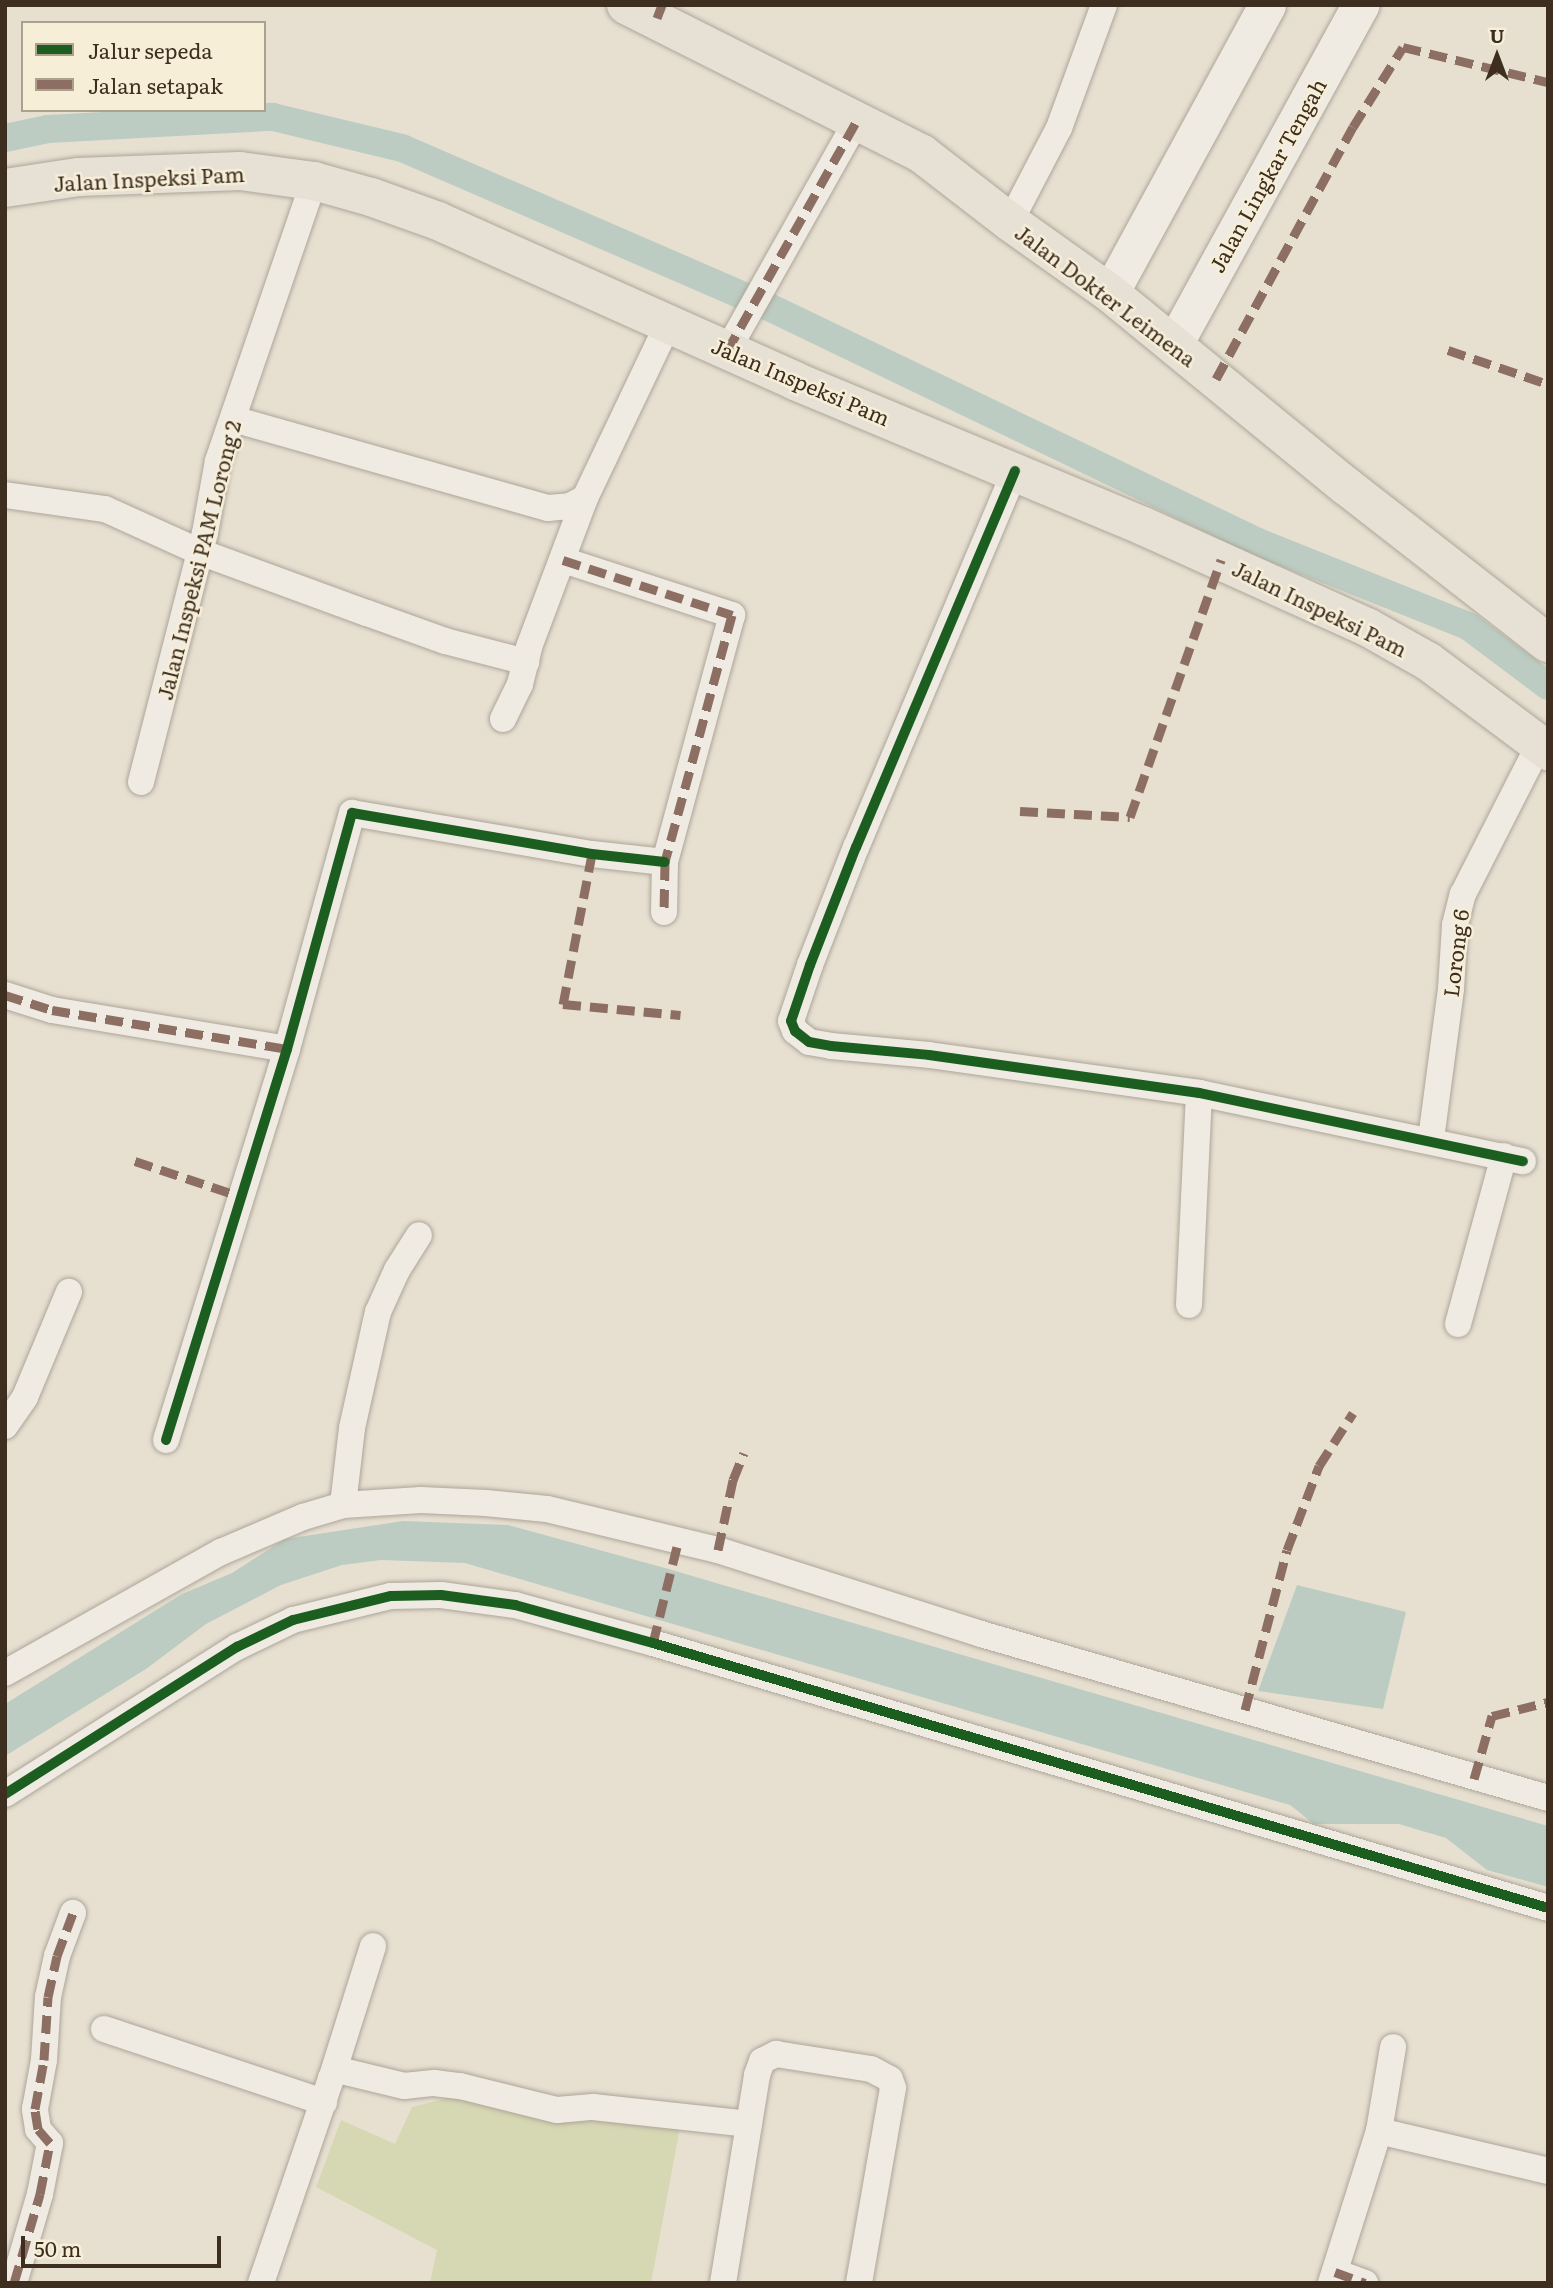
<!DOCTYPE html>
<html>
<head>
<meta charset="utf-8">
<style>
  body { margin:0 }
  #map { position:relative; width:1553px; height:2288px; overflow:hidden; background:#e7e0d1; font-family:Literata,serif }
  div>[style] { position:absolute }
  .green>* { inset:0; background:#d6d7b3 }
  .water>* { inset:0; background:#bcccc2 }
  .canal>* { height:28px; margin:-14px; padding:0 14px; transform-origin:14px; border-radius:14px; background:#bcccc2 }
  .roads { filter:drop-shadow(0 0 2px #ada599) drop-shadow(0 0 2px #ada599) }
  .minor>* { height:26px; margin:-13px; padding:0 13px; transform-origin:13px; border-radius:13px; background:#efebe3 }
  .secondary>* { height:37px; margin:-18.5px; padding:0 18.5px; transform-origin:18.5px; border-radius:18.5px; background:#efebe3 }
  .primary>* { height:38px; margin:-19px; padding:0 19px; transform-origin:19px; border-radius:19px; background:#e6e1d4 }
  .quiet>* { height:9px; margin-top:-4.5px; transform-origin:0; background:repeating-linear-gradient(90deg,#8d6e63 0 18px,transparent 0 27px) }
  .cycleway>* { height:10px; margin:-5px; padding:0 5px; transform-origin:5px; border-radius:5px; background:#1b5e20 }
  span { translate:-50% -50%; white-space:nowrap; text-align:center; line-height:1.15; -webkit-text-stroke:5px #f7eed8; paint-order:stroke }
  .street-label { font-size:21px; color:#3d2e20 }
  .frame { position:absolute; inset:0; border:7px solid #3d2e20; pointer-events:none }
  .legend { position:absolute; left:21px; top:21px; width:245px; height:91px; box-sizing:border-box; background:#f7eed8; border:2px solid #ada18e; margin:0; padding:9px 12px; list-style:none; font-size:21px; color:#3d2e20 }
  .legend li { display:flex; align-items:center; gap:14px; height:35px }
  .legend b { width:35px; border:2px solid #ada18e }
  .north { position:absolute; left:1462px; top:21px; width:70px; height:70px; -webkit-text-stroke:5px #f7eed8; paint-order:stroke; rotate:0deg; font-size:19px; font-weight:700; line-height:28px; text-align:center; color:#3d2e20 }
  .north::after { content:''; display:block; margin:auto; width:24px; height:32px; background:#3d2e20; clip-path:polygon(50% 0,100% 100%,50% 72%,0 100%) }
  .scale { position:absolute; left:21px; top:2236px; width:200px; height:32px; box-sizing:border-box; border:4px solid #3d2e20; border-top:0; padding-left:9px; font-size:21px; line-height:24px; white-space:nowrap; color:#3d2e20; -webkit-text-stroke:5px #f7eed8; paint-order:stroke }
</style>
</head>
<body>
<div id="map">
  <div class="green">
    <i style="clip-path:polygon(452px 2097px,680px 2127px,651px 2283px,430px 2283px,437px 2250px,316px 2187px,341px 2120px,395px 2144px,412px 2107px)"></i>
  </div>
  <div class="water">
    <i style="clip-path:polygon(403px 1521px,508px 1525px,665px 1568px,1548px 1826px,1548px 1887px,1487px 1870px,1446px 1838px,1399px 1824px,1314px 1824px,1290px 1805px,465px 1563px,381px 1560px,342px 1565px,281px 1585px,206px 1624px,146px 1669px,5px 1756px,5px 1704px,182px 1594px,232px 1573px,285px 1539px)"></i>
    <i style="clip-path:polygon(1297px 1585px,1406px 1612px,1383px 1709px,1258px 1691px)"></i>
  </div>
  <div class="canal">
    <i style="left:5px;top:138px;width:44px;rotate:-11.8deg"></i>
    <i style="left:48px;top:129px;width:225px;rotate:-3.1deg"></i>
    <i style="left:273px;top:117px;width:133px;rotate:13.5deg"></i>
    <i style="left:402px;top:148px;width:398px;rotate:23.4deg"></i>
    <i style="left:767px;top:306px;width:545px;rotate:25.67deg"></i>
    <i style="left:1258px;top:542px;width:226px;rotate:21.8deg"></i>
    <i style="left:1468px;top:626px;width:100px;rotate:36.9deg"></i>
  </div>
  <div class="roads">
    <div class="minor">
      <i style="left:1010px;top:222px;width:106px;rotate:-62.5deg"></i>
      <i style="left:1059px;top:128px;width:131px;rotate:-69.9deg"></i>
      <i style="left:727px;top:351px;width:265px;rotate:-60.6deg"></i>
      <i style="left:233px;top:419px;width:327px;rotate:15.8deg"></i>
      <i style="left:548px;top:508px;width:22px;rotate:-5deg"></i>
      <i style="left:570px;top:506px;width:17px;rotate:-28deg"></i>
      <i style="left:585px;top:498px;width:193px;rotate:-64.5deg"></i>
      <i style="left:1015px;top:471px;width:408px;rotate:112.9deg"></i>
      <i style="left:856px;top:847px;width:127px;rotate:111.3deg"></i>
      <i style="left:810px;top:965px;width:59px;rotate:108.7deg"></i>
      <i style="left:791px;top:1021px;width:11px;rotate:68deg"></i>
      <i style="left:795px;top:1031px;width:18px;rotate:38deg"></i>
      <i style="left:809px;top:1042px;width:22px;rotate:10deg"></i>
      <i style="left:831px;top:1046px;width:98px;rotate:5.2deg"></i>
      <i style="left:929px;top:1055px;width:273px;rotate:8deg"></i>
      <i style="left:1199px;top:1093px;width:331px;rotate:11.9deg"></i>
      <i style="left:5px;top:495px;width:101px;rotate:8deg"></i>
      <i style="left:105px;top:509px;width:104px;rotate:24.4deg"></i>
      <i style="left:200px;top:552px;width:178px;rotate:20.1deg"></i>
      <i style="left:367px;top:613px;width:83px;rotate:19.7deg"></i>
      <i style="left:445px;top:641px;width:84px;rotate:14.5deg"></i>
      <i style="left:563px;top:560px;width:178px;rotate:18deg"></i>
      <i style="left:732px;top:615px;width:256px;rotate:105.2deg"></i>
      <i style="left:665px;top:862px;width:50px;rotate:91.1deg"></i>
      <i style="left:503px;top:719px;width:39px;rotate:-64deg"></i>
      <i style="left:520px;top:684px;width:38px;rotate:-76deg"></i>
      <i style="left:529px;top:647px;width:159px;rotate:-69.4deg"></i>
      <i style="left:141px;top:782px;width:257px;rotate:-75.6deg"></i>
      <i style="left:205px;top:533px;width:73px;rotate:-79.8deg"></i>
      <i style="left:218px;top:461px;width:296px;rotate:-71.1deg"></i>
      <i style="left:5px;top:995px;width:49px;rotate:17.7deg"></i>
      <i style="left:52px;top:1010px;width:238px;rotate:9.4deg"></i>
      <i style="left:1431px;top:1139px;width:151px;rotate:-82.4deg"></i>
      <i style="left:1451px;top:989px;width:64px;rotate:-86.4deg"></i>
      <i style="left:1455px;top:925px;width:32px;rotate:-76deg"></i>
      <i style="left:1463px;top:894px;width:169px;rotate:-63deg"></i>
      <i style="left:1189px;top:1305px;width:212px;rotate:-87.3deg"></i>
      <i style="left:1458px;top:1324px;width:174px;rotate:-74.7deg"></i>
      <i style="left:5px;top:1426px;width:35px;rotate:-55deg"></i>
      <i style="left:25px;top:1397px;width:114px;rotate:-67.3deg"></i>
      <i style="left:166px;top:1440px;width:409px;rotate:-72.8deg"></i>
      <i style="left:287px;top:1049px;width:245px;rotate:-74.6deg"></i>
      <i style="left:352px;top:813px;width:243px;rotate:9.7deg"></i>
      <i style="left:592px;top:854px;width:73px;rotate:6.3deg"></i>
      <i style="left:343px;top:1505px;width:78px;rotate:-83.3deg"></i>
      <i style="left:352px;top:1428px;width:119px;rotate:-77.4deg"></i>
      <i style="left:378px;top:1312px;width:46px;rotate:-65.7deg"></i>
      <i style="left:397px;top:1270px;width:41px;rotate:-57.8deg"></i>
      <i style="left:5px;top:1673px;width:248px;rotate:-29.3deg"></i>
      <i style="left:221px;top:1552px;width:89px;rotate:-23.1deg"></i>
      <i style="left:303px;top:1517px;width:42px;rotate:-16.7deg"></i>
      <i style="left:343px;top:1505px;width:78px;rotate:-3.7deg"></i>
      <i style="left:421px;top:1500px;width:65px;rotate:2.6deg"></i>
      <i style="left:486px;top:1503px;width:61px;rotate:5.6deg"></i>
      <i style="left:547px;top:1509px;width:176px;rotate:13.5deg"></i>
      <i style="left:718px;top:1550px;width:276px;rotate:17.7deg"></i>
      <i style="left:981px;top:1634px;width:590px;rotate:16.13deg"></i>
      <i style="left:5px;top:1794px;width:275px;rotate:-32.4deg"></i>
      <i style="left:237px;top:1647px;width:62px;rotate:-25.7deg"></i>
      <i style="left:293px;top:1620px;width:101px;rotate:-13.8deg"></i>
      <i style="left:391px;top:1596px;width:50px;rotate:-1.1deg"></i>
      <i style="left:441px;top:1595px;width:75px;rotate:7.7deg"></i>
      <i style="left:515px;top:1605px;width:143px;rotate:15.4deg"></i>
      <i style="left:653px;top:1643px;width:933px;rotate:16.49deg"></i>
      <i style="left:104px;top:2029px;width:232px;rotate:18.4deg"></i>
      <i style="left:333px;top:2073px;width:133px;rotate:-72.5deg"></i>
      <i style="left:1379px;top:2131px;width:174px;rotate:13.3deg"></i>
      <i style="left:1335px;top:2272px;width:32px;rotate:20deg"></i>
      <i style="left:14px;top:2283px;width:93px;rotate:-73.7deg"></i>
      <i style="left:40px;top:2194px;width:52px;rotate:-78.9deg"></i>
      <i style="left:50px;top:2143px;width:18px;rotate:-131deg"></i>
      <i style="left:38px;top:2129px;width:20px;rotate:-99deg"></i>
      <i style="left:35px;top:2109px;width:50px;rotate:-79.6deg"></i>
      <i style="left:44px;top:2060px;width:63px;rotate:-86.4deg"></i>
      <i style="left:48px;top:1997px;width:42px;rotate:-77.6deg"></i>
      <i style="left:57px;top:1956px;width:46px;rotate:-69.6deg"></i>
      <i style="left:261px;top:2283px;width:217px;rotate:-71.1deg"></i>
      <i style="left:331px;top:2078px;width:11px;rotate:-49deg"></i>
      <i style="left:338px;top:2070px;width:68px;rotate:13.6deg"></i>
      <i style="left:404px;top:2086px;width:30px;rotate:-6deg"></i>
      <i style="left:434px;top:2083px;width:26px;rotate:7deg"></i>
      <i style="left:460px;top:2086px;width:100px;rotate:13.9deg"></i>
      <i style="left:557px;top:2110px;width:36px;rotate:-5deg"></i>
      <i style="left:593px;top:2107px;width:157px;rotate:6.2deg"></i>
      <i style="left:723px;top:2283px;width:211px;rotate:-80.7deg"></i>
      <i style="left:757px;top:2075px;width:15px;rotate:-70deg"></i>
      <i style="left:762px;top:2061px;width:16px;rotate:-27deg"></i>
      <i style="left:776px;top:2054px;width:96px;rotate:9deg"></i>
      <i style="left:871px;top:2069px;width:21px;rotate:28deg"></i>
      <i style="left:890px;top:2079px;width:9px;rotate:72deg"></i>
      <i style="left:893px;top:2088px;width:198px;rotate:99.9deg"></i>
      <i style="left:1331px;top:2283px;width:159px;rotate:-72.5deg"></i>
      <i style="left:1379px;top:2131px;width:85px;rotate:-80.5deg"></i>
    </div>
    <div class="secondary">
      <i style="left:1110px;top:293px;width:328px;rotate:-61.4deg"></i>
      <i style="left:1174px;top:344px;width:387px;rotate:-61.2deg"></i>
    </div>
    <div class="primary">
      <i style="left:626px;top:5px;width:331px;rotate:26.7deg"></i>
      <i style="left:922px;top:154px;width:111px;rotate:37.7deg"></i>
      <i style="left:1010px;top:222px;width:123px;rotate:35.4deg"></i>
      <i style="left:1110px;top:293px;width:305px;rotate:39.3deg"></i>
      <i style="left:1346px;top:486px;width:256px;rotate:37.9deg"></i>
      <i style="left:5px;top:188px;width:75px;rotate:-8.5deg"></i>
      <i style="left:79px;top:177px;width:161px;rotate:-2.1deg"></i>
      <i style="left:240px;top:171px;width:75px;rotate:7.7deg"></i>
      <i style="left:314px;top:181px;width:59px;rotate:15.7deg"></i>
      <i style="left:371px;top:197px;width:71px;rotate:19.7deg"></i>
      <i style="left:438px;top:221px;width:391px;rotate:24.1deg"></i>
      <i style="left:795px;top:381px;width:377px;rotate:22.6deg"></i>
      <i style="left:1143px;top:526px;width:246px;rotate:24.3deg"></i>
      <i style="left:1367px;top:627px;width:71px;rotate:29.4deg"></i>
      <i style="left:1429px;top:662px;width:149px;rotate:36.8deg"></i>
    </div>
  </div>
  <div class="quiet">
    <i style="left:657px;top:18px;width:14px;rotate:-69deg"></i>
    <i style="left:1448px;top:350px;width:106px;rotate:18.8deg"></i>
    <i style="left:727px;top:351px;width:265px;rotate:-60.6deg"></i>
    <i style="left:1216px;top:379px;width:287px;rotate:-61.5deg"></i>
    <i style="left:1353px;top:127px;width:94px;rotate:-58deg"></i>
    <i style="left:1403px;top:47px;width:149px;rotate:13.6deg"></i>
    <i style="left:563px;top:560px;width:178px;rotate:18deg"></i>
    <i style="left:732px;top:615px;width:256px;rotate:105.2deg"></i>
    <i style="left:665px;top:862px;width:50px;rotate:91.1deg"></i>
    <i style="left:1020px;top:811px;width:110px;rotate:3.1deg"></i>
    <i style="left:1130px;top:817px;width:273px;rotate:-70.5deg"></i>
    <i style="left:592px;top:854px;width:153px;rotate:100.9deg"></i>
    <i style="left:563px;top:1004px;width:118px;rotate:5.4deg"></i>
    <i style="left:5px;top:995px;width:49px;rotate:17.7deg"></i>
    <i style="left:52px;top:1010px;width:238px;rotate:9.4deg"></i>
    <i style="left:135px;top:1161px;width:110px;rotate:18.6deg"></i>
    <i style="left:718px;top:1550px;width:72px;rotate:-77.9deg"></i>
    <i style="left:733px;top:1480px;width:29px;rotate:-68deg"></i>
    <i style="left:653px;top:1643px;width:107px;rotate:-76deg"></i>
    <i style="left:1245px;top:1710px;width:165px;rotate:-75.3deg"></i>
    <i style="left:1287px;top:1550px;width:90px;rotate:-69.1deg"></i>
    <i style="left:1319px;top:1466px;width:63px;rotate:-57.3deg"></i>
    <i style="left:1474px;top:1779px;width:66px;rotate:-74.1deg"></i>
    <i style="left:1492px;top:1716px;width:58px;rotate:-14deg"></i>
    <i style="left:1335px;top:2272px;width:32px;rotate:20deg"></i>
    <i style="left:14px;top:2283px;width:93px;rotate:-73.7deg"></i>
    <i style="left:40px;top:2194px;width:52px;rotate:-78.9deg"></i>
    <i style="left:50px;top:2143px;width:18px;rotate:-131deg"></i>
    <i style="left:38px;top:2129px;width:20px;rotate:-99deg"></i>
    <i style="left:35px;top:2109px;width:50px;rotate:-79.6deg"></i>
    <i style="left:44px;top:2060px;width:63px;rotate:-86.4deg"></i>
    <i style="left:48px;top:1997px;width:42px;rotate:-77.6deg"></i>
    <i style="left:57px;top:1956px;width:46px;rotate:-69.6deg"></i>
  </div>
  <div class="cycleway">
    <i style="left:1015px;top:471px;width:408px;rotate:112.9deg"></i>
    <i style="left:856px;top:847px;width:127px;rotate:111.3deg"></i>
    <i style="left:810px;top:965px;width:59px;rotate:108.7deg"></i>
    <i style="left:791px;top:1021px;width:11px;rotate:68deg"></i>
    <i style="left:795px;top:1031px;width:18px;rotate:38deg"></i>
    <i style="left:809px;top:1042px;width:22px;rotate:10deg"></i>
    <i style="left:831px;top:1046px;width:98px;rotate:5.2deg"></i>
    <i style="left:929px;top:1055px;width:273px;rotate:8deg"></i>
    <i style="left:1199px;top:1093px;width:331px;rotate:11.9deg"></i>
    <i style="left:166px;top:1440px;width:409px;rotate:-72.8deg"></i>
    <i style="left:287px;top:1049px;width:245px;rotate:-74.6deg"></i>
    <i style="left:352px;top:813px;width:243px;rotate:9.7deg"></i>
    <i style="left:592px;top:854px;width:73px;rotate:6.3deg"></i>
    <i style="left:5px;top:1794px;width:275px;rotate:-32.4deg"></i>
    <i style="left:237px;top:1647px;width:62px;rotate:-25.7deg"></i>
    <i style="left:293px;top:1620px;width:101px;rotate:-13.8deg"></i>
    <i style="left:391px;top:1596px;width:50px;rotate:-1.1deg"></i>
    <i style="left:441px;top:1595px;width:75px;rotate:7.7deg"></i>
    <i style="left:515px;top:1605px;width:143px;rotate:15.4deg"></i>
    <i style="left:653px;top:1643px;width:933px;rotate:16.49deg"></i>
  </div>
  <div class="street-label">
    <span style="left:1267px;top:175px;rotate:-61deg">Jalan Lingkar Tengah</span>
    <span style="left:149px;top:178px;rotate:-3deg">Jalan Inspeksi Pam</span>
    <span style="left:1106px;top:295px;rotate:37deg">Jalan Dokter Leimena</span>
    <span style="left:801px;top:381px;rotate:23deg">Jalan Inspeksi Pam</span>
    <span style="left:198px;top:560px;rotate:-76deg">Jalan Inspeksi PAM Lorong 2</span>
    <span style="left:1320px;top:608px;rotate:26deg">Jalan Inspeksi Pam</span>
    <span style="left:1455px;top:953px;rotate:-83deg">Lorong 6</span>
  </div>
  <div class="frame"></div>
  <ul class="legend">
  <li><b style="height:9px;background:#1b5e20"></b>Jalur sepeda</li>
  <li><b style="height:9px;background:#8d6e63"></b>Jalan setapak</li>
  </ul>
  <div class="north">U</div>
  <div class="scale">50 m</div>
</div>
</body>
</html>
